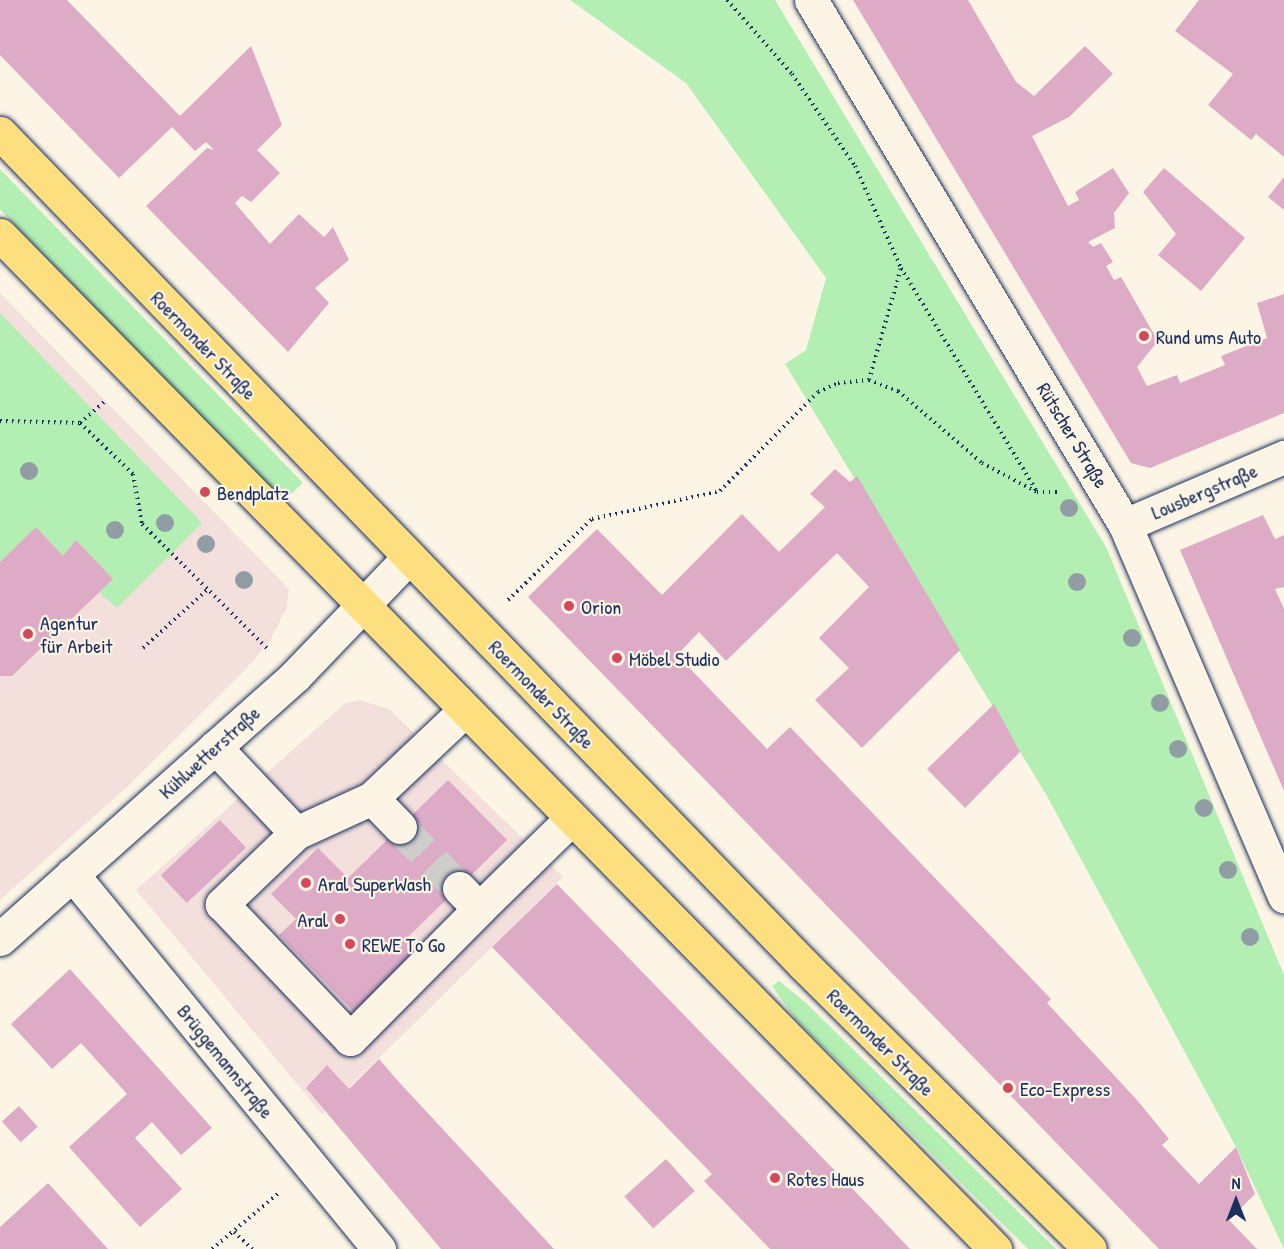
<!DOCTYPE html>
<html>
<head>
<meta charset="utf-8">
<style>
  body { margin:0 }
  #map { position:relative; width:1284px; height:1249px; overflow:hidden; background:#fcf5e5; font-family:"Patrick Hand",sans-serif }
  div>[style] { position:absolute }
  .built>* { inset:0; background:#f3dfdc }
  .green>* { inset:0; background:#b3eeb3; transform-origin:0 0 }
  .building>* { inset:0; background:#deabc7; transform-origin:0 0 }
  .minor-tunnel>* { height:33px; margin-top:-16.5px; transform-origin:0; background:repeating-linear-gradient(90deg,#cfcdca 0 33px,transparent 0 49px) }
  .path>* { height:4px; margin-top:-2px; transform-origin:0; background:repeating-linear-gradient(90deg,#1b2f5e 0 1.5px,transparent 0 6px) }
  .roads { filter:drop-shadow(0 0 2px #1b2f5e) drop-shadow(0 0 2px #1b2f5e) }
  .minor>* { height:33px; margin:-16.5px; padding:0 16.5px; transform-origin:16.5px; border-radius:16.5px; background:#fcf5e5 }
  .major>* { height:33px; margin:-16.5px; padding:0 16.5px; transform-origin:16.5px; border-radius:16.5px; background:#fddf80 }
  .trees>* { width:18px; height:18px; margin:-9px; border-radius:50%; background:#919da4 }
  .dots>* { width:16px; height:16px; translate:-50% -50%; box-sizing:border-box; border:3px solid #fcf5e5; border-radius:50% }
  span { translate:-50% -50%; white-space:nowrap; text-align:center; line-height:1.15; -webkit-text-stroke:4.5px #fcf5e5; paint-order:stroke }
  .poi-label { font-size:20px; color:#1b2f5e }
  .left { translate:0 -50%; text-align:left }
  .right { translate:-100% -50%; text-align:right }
  .street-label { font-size:20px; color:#1b2f5e }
  .north { position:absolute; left:1206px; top:1171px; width:60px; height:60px; -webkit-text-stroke:4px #fcf5e5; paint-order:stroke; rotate:0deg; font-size:16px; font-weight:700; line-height:24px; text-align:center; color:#1b2f5e }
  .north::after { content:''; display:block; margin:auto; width:21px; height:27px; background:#1b2f5e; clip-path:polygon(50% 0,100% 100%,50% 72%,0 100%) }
</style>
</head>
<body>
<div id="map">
  <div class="built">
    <i style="clip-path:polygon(0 293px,289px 589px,287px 607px,270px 641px,245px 670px,129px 785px,0 900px)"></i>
    <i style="clip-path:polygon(359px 700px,389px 709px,563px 877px,322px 1114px,136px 890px,344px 704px)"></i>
  </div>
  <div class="green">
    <i style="clip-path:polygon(570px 0,775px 0,1106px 547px,1284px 975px,1284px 1249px,1236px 1147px,1047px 796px,785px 364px,806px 350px,826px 278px,686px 83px)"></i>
    <i style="left:0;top:169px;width:436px;height:28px;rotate:46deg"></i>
    <i style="clip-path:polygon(0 313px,202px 523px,117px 608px,99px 592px,113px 579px,76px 540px,63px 556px,36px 527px,0 562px)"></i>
    <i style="clip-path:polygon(779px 981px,805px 1002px,1056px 1249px,1028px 1249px,796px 1020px,772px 986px)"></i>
  </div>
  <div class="building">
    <i style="clip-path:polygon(0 0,67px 0,180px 116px,251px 46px,282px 125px,257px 150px,280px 173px,251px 202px,242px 196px,235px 203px,270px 244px,299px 214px,324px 237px,333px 227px,349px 260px,315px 288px,329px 303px,288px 352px,146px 206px,207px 148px,214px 150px,206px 142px,195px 151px,172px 127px,119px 178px,0 55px)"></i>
    <i style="clip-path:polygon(853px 0,968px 0,1016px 82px,1034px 96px,1085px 46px,1113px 74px,1069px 117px,1032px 136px,1068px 206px,1079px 200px,1075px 192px,1113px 168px,1129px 193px,1114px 213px,1115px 228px,1088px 242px,1093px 247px,1101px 243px,1113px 262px,1106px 266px,1114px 280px,1121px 277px,1158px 341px,1137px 367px,1147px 386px,1177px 375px,1180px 383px,1225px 365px,1221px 356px,1267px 338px,1257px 303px,1284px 294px,1284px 413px,1150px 468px,1131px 463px)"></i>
    <i style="clip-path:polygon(1199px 0,1284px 0,1284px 157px,1256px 134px,1251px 140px,1208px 105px,1233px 74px,1175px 31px)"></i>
    <i style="clip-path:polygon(1164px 168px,1245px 238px,1201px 291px,1158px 255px,1176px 234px,1143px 192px)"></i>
    <i style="clip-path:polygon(1284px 177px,1284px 210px,1268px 197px)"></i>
    <i style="clip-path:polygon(835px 469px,850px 482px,857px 476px,960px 650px,862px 748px,815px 700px,849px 668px,819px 638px,869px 587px,837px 553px,726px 661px,699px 632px,677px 655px,767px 749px,790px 727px,1051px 999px,1047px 1003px,1137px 1100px,1169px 1139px,1162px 1145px,1199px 1184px,1236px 1147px,1255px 1194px,1229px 1220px,1257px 1249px,1159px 1249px,528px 597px,597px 529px,662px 595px,742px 514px,779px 552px,825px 507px,810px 494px)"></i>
    <i style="clip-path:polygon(1263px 515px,1275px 539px,1284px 535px,1284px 587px,1275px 589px,1284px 609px,1284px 791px,1180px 550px)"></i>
    <i style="clip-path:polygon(36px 527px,63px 556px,76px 540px,113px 579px,12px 676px,0 676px,0 562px)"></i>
    <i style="clip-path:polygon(994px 704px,1020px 752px,965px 808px,927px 769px)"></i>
    <i style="clip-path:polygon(448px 780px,507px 840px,407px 938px,418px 950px,354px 1012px,279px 935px,296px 919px,271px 894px,318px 848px,348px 878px)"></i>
    <i style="left:220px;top:820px;width:38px;height:81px;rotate:47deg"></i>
    <i style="clip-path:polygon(557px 884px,874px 1211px,910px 1249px,770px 1249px,704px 1181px,712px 1174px,492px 947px)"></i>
    <i style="clip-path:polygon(70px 969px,212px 1128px,181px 1155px,152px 1122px,135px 1138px,182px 1189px,140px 1227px,69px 1147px,127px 1094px,81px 1043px,52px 1069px,11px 1024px)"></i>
    <i style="clip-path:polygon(379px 1059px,398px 1081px,554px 1249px,441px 1249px,306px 1088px,327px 1065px,349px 1089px)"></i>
    <i style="left:19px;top:1106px;width:28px;height:23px;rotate:48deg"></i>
    <i style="left:666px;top:1159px;width:43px;height:56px;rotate:48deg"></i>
    <i style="clip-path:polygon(48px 1183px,108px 1249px,0 1249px,0 1227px)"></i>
  </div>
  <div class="minor-tunnel">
    <i style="left:400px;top:827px;width:85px;rotate:46deg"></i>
  </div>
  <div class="path">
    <i style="left:727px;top:0;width:98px;rotate:48.7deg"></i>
    <i style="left:792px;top:74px;width:112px;rotate:55.6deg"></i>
    <i style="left:855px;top:166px;width:112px;rotate:65.7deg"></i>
    <i style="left:901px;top:268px;width:262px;rotate:58.7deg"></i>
    <i style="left:1037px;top:492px;width:21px"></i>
    <i style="left:869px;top:380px;width:116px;rotate:-74.1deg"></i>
    <i style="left:0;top:421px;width:80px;rotate:1.4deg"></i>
    <i style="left:80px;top:423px;width:33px;rotate:-41deg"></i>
    <i style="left:80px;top:423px;width:74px;rotate:43.9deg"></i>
    <i style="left:133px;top:474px;width:51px;rotate:79.8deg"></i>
    <i style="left:142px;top:524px;width:176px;rotate:44.8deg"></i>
    <i style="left:508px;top:600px;width:117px;rotate:-44deg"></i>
    <i style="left:592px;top:519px;width:131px;rotate:-12.3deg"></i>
    <i style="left:720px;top:491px;width:139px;rotate:-45.3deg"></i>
    <i style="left:818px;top:392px;width:22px;rotate:-24deg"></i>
    <i style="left:838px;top:383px;width:31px;rotate:-6deg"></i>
    <i style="left:869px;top:380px;width:31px;rotate:21deg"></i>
    <i style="left:898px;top:391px;width:111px;rotate:40.6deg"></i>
    <i style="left:982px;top:463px;width:62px;rotate:27.8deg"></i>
    <i style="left:143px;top:648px;width:88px;rotate:-42.2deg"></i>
    <i style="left:234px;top:1232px;width:25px;rotate:43deg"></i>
    <i style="left:212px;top:1249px;width:89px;rotate:-40deg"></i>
  </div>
  <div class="roads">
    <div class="minor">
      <i style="left:811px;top:0;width:612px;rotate:59.12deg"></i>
      <i style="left:1125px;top:525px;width:404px;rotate:66.8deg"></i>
      <i style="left:1125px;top:525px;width:173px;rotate:-23.2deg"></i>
      <i style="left:215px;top:747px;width:118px;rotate:46.7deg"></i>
      <i style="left:296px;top:833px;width:84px;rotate:-24.7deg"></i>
      <i style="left:400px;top:827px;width:40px;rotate:-134deg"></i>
      <i style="left:372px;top:798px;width:127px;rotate:-43.4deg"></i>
      <i style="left:296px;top:833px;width:103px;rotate:136.2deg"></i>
      <i style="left:222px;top:904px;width:186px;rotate:46.5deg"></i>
      <i style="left:350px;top:1039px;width:183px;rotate:-45.2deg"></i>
      <i style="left:72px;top:874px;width:485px;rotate:50.7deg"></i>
      <i style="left:459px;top:888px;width:29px;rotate:46deg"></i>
      <i style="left:479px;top:909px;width:127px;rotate:-44.4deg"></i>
      <i style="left:0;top:939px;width:395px;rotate:-41.7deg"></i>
      <i style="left:295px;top:676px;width:165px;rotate:-46.2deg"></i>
    </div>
    <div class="major">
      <i style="left:0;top:133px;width:1156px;rotate:45.98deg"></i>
      <i style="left:803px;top:964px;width:404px;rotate:44.8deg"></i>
      <i style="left:0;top:235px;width:1421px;rotate:45.54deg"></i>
    </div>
  </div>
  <div class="trees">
    <i style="left:29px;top:471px"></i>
    <i style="left:1069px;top:508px"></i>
    <i style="left:165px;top:523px"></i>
    <i style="left:115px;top:530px"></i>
    <i style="left:206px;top:544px"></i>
    <i style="left:244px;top:580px"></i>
    <i style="left:1077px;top:582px"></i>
    <i style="left:1132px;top:638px"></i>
    <i style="left:1160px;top:703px"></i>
    <i style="left:1178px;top:749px"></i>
    <i style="left:1204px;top:808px"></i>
    <i style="left:1228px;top:870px"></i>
    <i style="left:1250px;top:937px"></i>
  </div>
  <div class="dots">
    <i style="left:1144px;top:336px;background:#d1495b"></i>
    <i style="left:205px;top:492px;background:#d1495b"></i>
    <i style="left:569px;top:606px;background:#d1495b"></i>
    <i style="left:28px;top:634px;background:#d1495b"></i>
    <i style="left:617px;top:658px;background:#d1495b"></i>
    <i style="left:306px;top:883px;background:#d1495b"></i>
    <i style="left:340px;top:919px;background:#d1495b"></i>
    <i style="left:350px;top:944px;background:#d1495b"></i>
    <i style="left:1008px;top:1088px;background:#d1495b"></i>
    <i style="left:775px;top:1178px;background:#d1495b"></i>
  </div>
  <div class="poi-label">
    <span class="left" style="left:1156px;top:336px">Rund ums Auto</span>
    <span class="left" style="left:217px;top:492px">Bendplatz</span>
    <span class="left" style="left:581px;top:606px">Orion</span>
    <span class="left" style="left:40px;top:634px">Agentur<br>für Arbeit</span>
    <span class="left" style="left:629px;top:658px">Möbel Studio</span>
    <span class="left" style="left:318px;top:883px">Aral SuperWash</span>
    <span class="right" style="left:328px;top:919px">Aral</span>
    <span class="left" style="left:362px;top:944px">REWE To Go</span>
    <span class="left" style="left:1020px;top:1088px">Eco-Express</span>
    <span class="left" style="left:787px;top:1178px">Rotes Haus</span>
  </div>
  <div class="street-label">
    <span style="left:204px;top:345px;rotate:46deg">Roermonder Straße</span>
    <span style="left:1073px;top:435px;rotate:59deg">Rütscher Straße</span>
    <span style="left:1204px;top:491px;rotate:-23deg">Lousbergstraße</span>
    <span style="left:542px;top:694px;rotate:46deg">Roermonder Straße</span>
    <span style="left:209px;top:752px;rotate:-42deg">Kühlwetterstraße</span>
    <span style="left:881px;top:1042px;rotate:45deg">Roermonder Straße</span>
    <span style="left:226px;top:1061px;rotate:51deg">Brüggemannstraße</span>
  </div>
  <div class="north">N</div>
</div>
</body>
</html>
